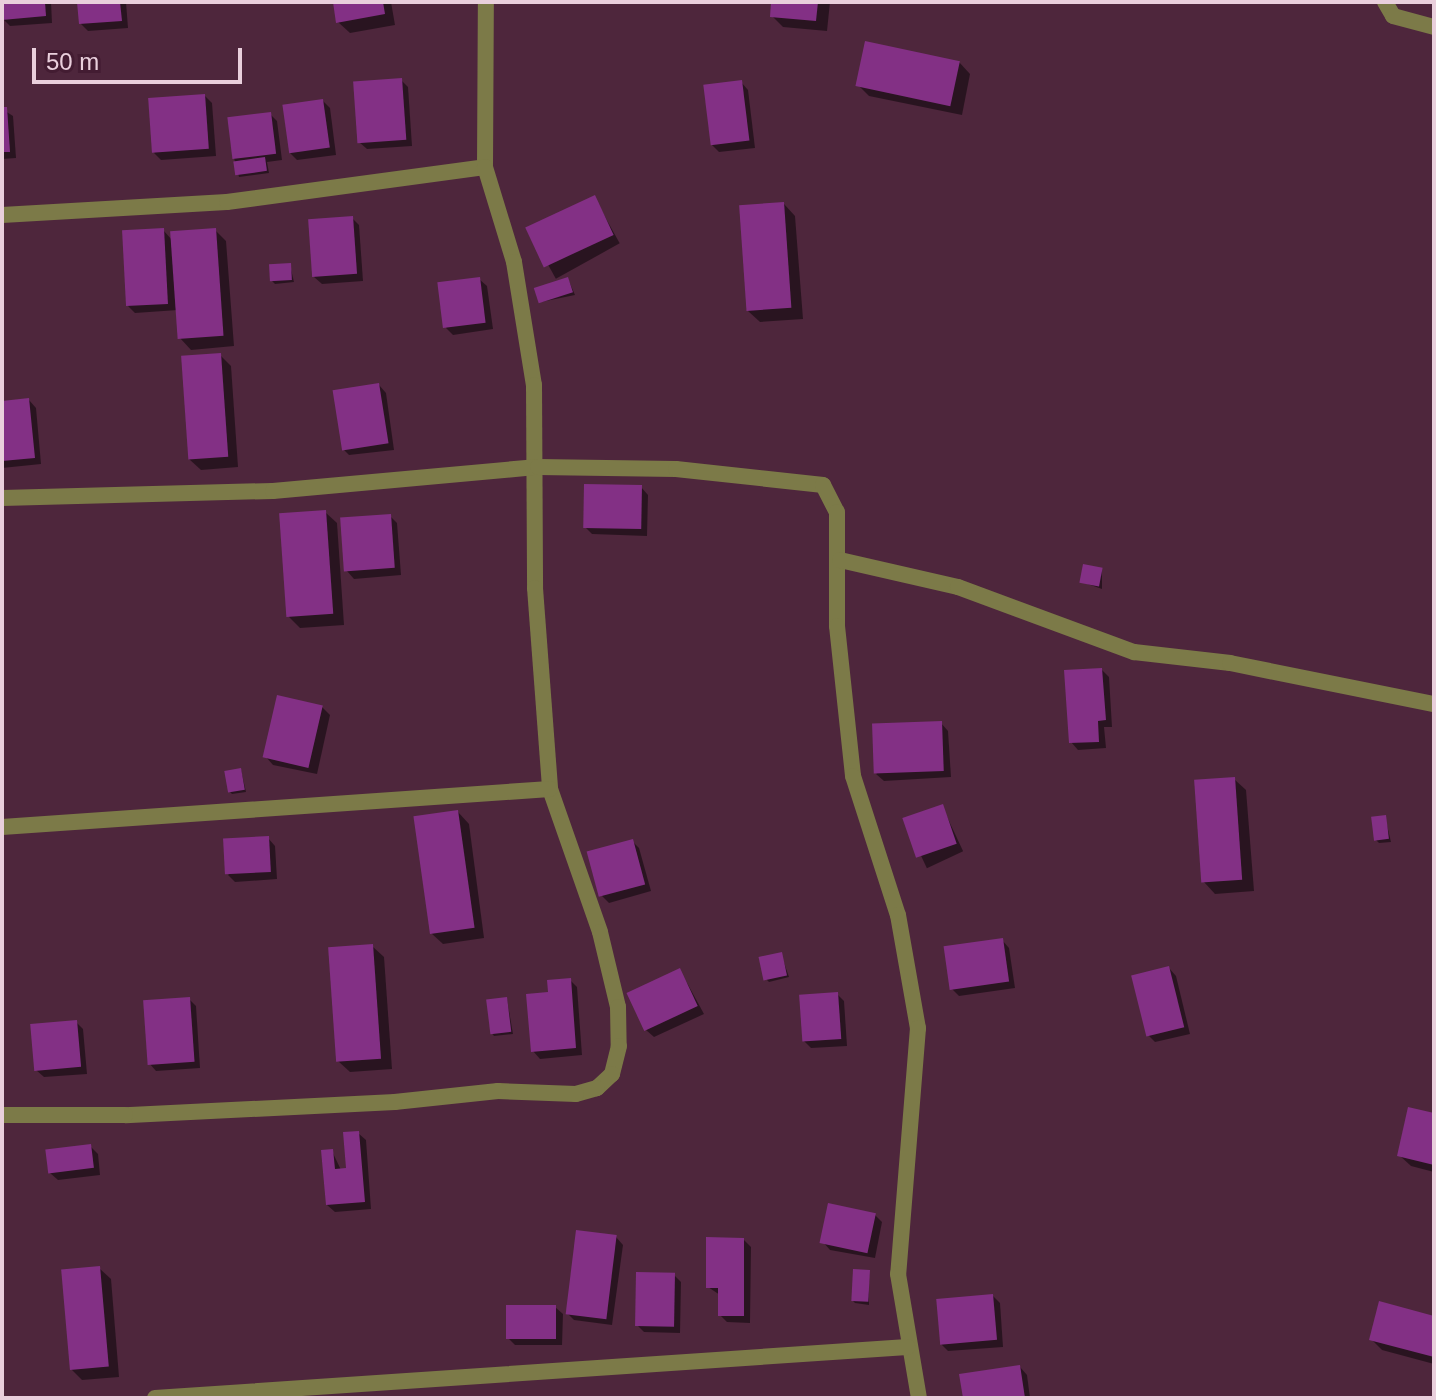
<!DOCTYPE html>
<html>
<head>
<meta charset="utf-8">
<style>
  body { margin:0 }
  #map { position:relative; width:1436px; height:1400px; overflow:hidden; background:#4e263c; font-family:Helvetica,sans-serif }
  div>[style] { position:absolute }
  .shadow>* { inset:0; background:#0007; transform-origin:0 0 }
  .building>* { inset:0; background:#833085; transform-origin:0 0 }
  .minor>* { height:16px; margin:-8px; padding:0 8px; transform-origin:8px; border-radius:8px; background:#7c7a48 }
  span { translate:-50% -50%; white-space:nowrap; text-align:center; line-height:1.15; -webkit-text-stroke:6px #431c32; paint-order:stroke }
  .frame { position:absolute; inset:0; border:4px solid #e9cfdc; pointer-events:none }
  .scale { position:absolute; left:32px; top:48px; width:210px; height:36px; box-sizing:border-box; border:4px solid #e9cfdc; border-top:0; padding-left:10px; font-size:24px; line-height:28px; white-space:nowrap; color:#e9cfdc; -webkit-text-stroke:6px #431c32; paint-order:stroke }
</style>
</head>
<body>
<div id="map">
  <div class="shadow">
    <i style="clip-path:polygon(2px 2px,51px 2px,52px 23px,10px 26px,3px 19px)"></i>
    <i style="clip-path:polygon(79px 2px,126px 2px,128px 28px,88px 31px,81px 24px)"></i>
    <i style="clip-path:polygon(335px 2px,391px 2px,395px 25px,350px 33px,338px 22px)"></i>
    <i style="clip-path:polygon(773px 2px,830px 2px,827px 31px,783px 27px,772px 16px)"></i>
    <i style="clip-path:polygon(959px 62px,970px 74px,962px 115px,869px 96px,858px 85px)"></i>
    <i style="clip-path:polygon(401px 80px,408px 87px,412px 146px,367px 149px,359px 142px)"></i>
    <i style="clip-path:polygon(741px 82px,748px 90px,755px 148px,719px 152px,712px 145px)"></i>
    <i style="clip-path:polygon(205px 96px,212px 103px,216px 156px,161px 160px,154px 153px)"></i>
    <i style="clip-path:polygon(323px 101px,330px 108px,336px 155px,297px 160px,290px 153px)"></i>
    <i style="clip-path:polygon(2px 109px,13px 116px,16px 158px,2px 159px)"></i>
    <i style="clip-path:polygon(270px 114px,277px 121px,282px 160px,267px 162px,269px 173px,239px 177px,234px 158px)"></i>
    <i style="left:594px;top:197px;width:53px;height:73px;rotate:61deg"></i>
    <i style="clip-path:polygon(784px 204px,795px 216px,803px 319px,760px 322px,748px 311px)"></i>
    <i style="clip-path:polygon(352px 218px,359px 225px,363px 281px,322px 284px,314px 277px)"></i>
    <i style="clip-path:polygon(163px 230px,173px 241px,215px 230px,226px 241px,234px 346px,191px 350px,180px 338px,178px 310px,135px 313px,128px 306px)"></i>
    <i style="clip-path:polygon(290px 265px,294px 282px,275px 284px,272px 281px)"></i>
    <i style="clip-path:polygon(479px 279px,487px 286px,493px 329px,453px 335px,446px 328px)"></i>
    <i style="clip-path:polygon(568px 279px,575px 295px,541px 302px)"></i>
    <i style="clip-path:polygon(220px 355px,231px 366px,238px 467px,201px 470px,189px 459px)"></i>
    <i style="clip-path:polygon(379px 385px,386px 393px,394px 450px,349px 455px,342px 448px)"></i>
    <i style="clip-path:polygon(29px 400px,36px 408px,41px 464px,2px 468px,2px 403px)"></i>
    <i style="clip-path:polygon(641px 487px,648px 495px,647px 536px,592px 534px,585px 527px)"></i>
    <i style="clip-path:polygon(325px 512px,337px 523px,344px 625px,300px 628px,289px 617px)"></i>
    <i style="clip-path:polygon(390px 516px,397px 523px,401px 575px,354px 579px,347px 571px)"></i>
    <i style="clip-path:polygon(1102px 569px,1102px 589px,1082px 582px)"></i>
    <i style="clip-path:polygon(1102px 670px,1109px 677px,1112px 727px,1104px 727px,1106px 748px,1078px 750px,1071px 742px)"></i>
    <i style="clip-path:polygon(322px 707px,330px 715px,317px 774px,273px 765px,266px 757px)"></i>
    <i style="clip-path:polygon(941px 723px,948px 731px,951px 777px,884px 781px,876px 774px)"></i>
    <i style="clip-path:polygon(241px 770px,246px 792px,232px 794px,229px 791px)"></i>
    <i style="clip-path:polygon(1234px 779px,1246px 790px,1254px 891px,1215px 894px,1204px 882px)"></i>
    <i style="left:942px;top:806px;width:50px;height:40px;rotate:65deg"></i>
    <i style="clip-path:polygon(458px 812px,469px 824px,484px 938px,443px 944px,431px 933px)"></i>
    <i style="clip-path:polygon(1385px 817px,1391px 842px,1379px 843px,1376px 840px)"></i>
    <i style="clip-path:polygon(268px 838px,275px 846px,277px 879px,235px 882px,228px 875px)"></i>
    <i style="clip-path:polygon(632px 841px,639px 848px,651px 891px,609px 903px,602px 896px)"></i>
    <i style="clip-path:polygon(1002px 940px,1009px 948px,1015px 988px,959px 996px,952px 989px)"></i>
    <i style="clip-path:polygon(372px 946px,384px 957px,392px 1069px,350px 1072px,338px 1061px)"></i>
    <i style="clip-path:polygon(781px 954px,789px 977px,769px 982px,766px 979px)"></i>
    <i style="clip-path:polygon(1169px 968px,1176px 976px,1190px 1034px,1155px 1042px,1148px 1035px)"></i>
    <i style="clip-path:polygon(680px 970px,704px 1014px,654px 1037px,646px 1030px)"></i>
    <i style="clip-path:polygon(570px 980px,577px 987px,582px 1055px,540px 1059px,533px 1051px,550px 994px)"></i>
    <i style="clip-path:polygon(837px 994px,844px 1001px,847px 1046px,811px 1048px,804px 1041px)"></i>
    <i style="clip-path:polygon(189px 999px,196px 1006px,200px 1068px,156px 1071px,149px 1063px)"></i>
    <i style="clip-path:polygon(507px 999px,513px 1034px,494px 1036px,491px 1032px)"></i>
    <i style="clip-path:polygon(76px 1022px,83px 1029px,87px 1074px,44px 1077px,36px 1070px)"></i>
    <i style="clip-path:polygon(1434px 1115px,1434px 1172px,1411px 1166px,1399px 1155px)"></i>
    <i style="clip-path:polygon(358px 1133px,366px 1140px,371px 1209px,335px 1212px,327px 1205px,332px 1151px,341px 1170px,348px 1170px)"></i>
    <i style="clip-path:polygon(90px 1146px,98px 1154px,100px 1175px,58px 1180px,50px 1173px)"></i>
    <i style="clip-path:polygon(875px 1215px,882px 1222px,875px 1258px,830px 1250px,823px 1242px)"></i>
    <i style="clip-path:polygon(616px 1237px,623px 1245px,612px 1325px,574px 1320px,567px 1313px)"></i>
    <i style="clip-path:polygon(744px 1240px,751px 1247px,750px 1323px,727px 1322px,720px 1315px,720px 1295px,708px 1287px)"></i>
    <i style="clip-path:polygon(99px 1268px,111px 1279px,119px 1377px,82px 1380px,71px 1369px)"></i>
    <i style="clip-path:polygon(869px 1272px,869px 1305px,855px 1303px,852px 1300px)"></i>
    <i style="clip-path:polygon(674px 1275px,681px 1282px,680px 1333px,644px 1332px,637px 1325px)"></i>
    <i style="clip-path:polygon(993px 1296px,1000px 1303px,1003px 1347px,948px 1351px,941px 1344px)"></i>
    <i style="clip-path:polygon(555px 1307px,563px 1314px,562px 1345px,515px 1345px,508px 1338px)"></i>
    <i style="clip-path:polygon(1434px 1318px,1434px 1364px,1382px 1350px,1371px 1339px)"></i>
    <i style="clip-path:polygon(1020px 1367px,1027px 1375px,1030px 1398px,965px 1398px)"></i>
  </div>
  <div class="building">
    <i style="clip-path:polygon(2px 2px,45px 2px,46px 16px,2px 20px)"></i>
    <i style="clip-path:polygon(77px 2px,120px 2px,122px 21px,79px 24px)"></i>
    <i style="clip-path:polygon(333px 2px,383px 2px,385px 14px,336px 23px)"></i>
    <i style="clip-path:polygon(771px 2px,818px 2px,816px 21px,770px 17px)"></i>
    <i style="left:865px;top:41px;width:97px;height:46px;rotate:12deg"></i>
    <i style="left:402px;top:78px;width:62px;height:49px;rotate:86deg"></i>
    <i style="left:742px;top:80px;width:61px;height:39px;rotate:83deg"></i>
    <i style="left:205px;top:94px;width:55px;height:57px;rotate:86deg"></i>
    <i style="left:323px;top:99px;width:49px;height:41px;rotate:82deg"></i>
    <i style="clip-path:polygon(2px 107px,7px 107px,10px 152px,2px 152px)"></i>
    <i style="left:271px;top:112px;width:42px;height:44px;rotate:83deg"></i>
    <i style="left:265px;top:157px;width:14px;height:32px;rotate:82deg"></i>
    <i style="left:595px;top:195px;width:44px;height:77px;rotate:65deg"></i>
    <i style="left:784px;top:202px;width:106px;height:45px;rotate:86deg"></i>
    <i style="left:353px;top:216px;width:58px;height:45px;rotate:86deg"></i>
    <i style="left:164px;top:228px;width:76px;height:42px;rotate:87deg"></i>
    <i style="left:216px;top:228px;width:108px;height:46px;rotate:86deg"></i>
    <i style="left:291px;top:263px;width:17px;height:22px;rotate:87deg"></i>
    <i style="left:480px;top:277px;width:46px;height:43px;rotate:83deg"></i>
    <i style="left:568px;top:277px;width:16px;height:36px;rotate:72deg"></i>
    <i style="left:221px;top:353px;width:104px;height:40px;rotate:86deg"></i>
    <i style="left:379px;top:383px;width:61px;height:47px;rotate:81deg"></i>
    <i style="clip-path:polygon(29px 398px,35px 458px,2px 461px,2px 401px)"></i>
    <i style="left:584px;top:484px;width:58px;height:44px;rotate:1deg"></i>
    <i style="left:326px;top:510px;width:104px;height:47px;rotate:86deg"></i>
    <i style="left:391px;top:514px;width:54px;height:51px;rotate:86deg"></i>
    <i style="left:1083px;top:564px;width:20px;height:19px;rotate:11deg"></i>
    <i style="clip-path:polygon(1102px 668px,1106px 720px,1098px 721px,1099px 742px,1069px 743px,1064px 670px)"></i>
    <i style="left:277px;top:695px;width:47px;height:64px;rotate:13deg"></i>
    <i style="left:942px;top:721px;width:50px;height:70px;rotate:88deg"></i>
    <i style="left:241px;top:768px;width:22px;height:17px;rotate:80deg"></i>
    <i style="left:1235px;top:777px;width:103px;height:41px;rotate:86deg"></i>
    <i style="left:943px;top:804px;width:42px;height:43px;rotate:71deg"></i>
    <i style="left:458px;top:810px;width:119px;height:45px;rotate:82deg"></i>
    <i style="left:1386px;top:815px;width:24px;height:15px;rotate:83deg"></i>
    <i style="left:269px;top:836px;width:36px;height:46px;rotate:87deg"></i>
    <i style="left:633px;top:839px;width:47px;height:48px;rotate:75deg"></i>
    <i style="left:1003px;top:938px;width:44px;height:60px;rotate:82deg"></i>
    <i style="left:373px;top:944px;width:115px;height:45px;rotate:86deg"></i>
    <i style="left:782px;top:952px;width:24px;height:24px;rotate:78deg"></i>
    <i style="left:1169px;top:966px;width:63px;height:39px;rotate:76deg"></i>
    <i style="left:680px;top:968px;width:42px;height:59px;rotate:65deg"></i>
    <i style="clip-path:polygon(571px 978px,576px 1048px,531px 1052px,526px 994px,548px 992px,547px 980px)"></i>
    <i style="left:838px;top:992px;width:47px;height:39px;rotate:86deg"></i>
    <i style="left:190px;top:997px;width:65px;height:47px;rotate:86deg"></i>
    <i style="left:507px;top:997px;width:35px;height:21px;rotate:83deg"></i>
    <i style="left:77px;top:1020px;width:47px;height:47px;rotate:85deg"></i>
    <i style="clip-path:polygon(1408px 1107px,1434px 1113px,1434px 1165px,1397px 1156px)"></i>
    <i style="clip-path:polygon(359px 1131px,365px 1202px,326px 1205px,321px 1150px,333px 1149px,335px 1169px,346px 1168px,343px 1132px)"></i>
    <i style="left:91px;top:1144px;width:24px;height:46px;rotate:83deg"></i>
    <i style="left:828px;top:1203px;width:49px;height:41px;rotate:12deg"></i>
    <i style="left:576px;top:1230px;width:41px;height:85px;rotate:7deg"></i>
    <i style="clip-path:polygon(706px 1237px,744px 1238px,744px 1316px,718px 1316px,718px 1288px,706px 1288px)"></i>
    <i style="left:100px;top:1266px;width:101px;height:39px;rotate:85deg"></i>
    <i style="left:853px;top:1269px;width:17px;height:32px;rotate:3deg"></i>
    <i style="left:636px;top:1272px;width:39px;height:54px;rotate:1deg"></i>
    <i style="left:993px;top:1294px;width:46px;height:57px;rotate:85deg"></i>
    <i style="clip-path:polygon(1379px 1301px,1434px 1316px,1434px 1357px,1369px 1340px)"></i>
    <i style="left:506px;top:1305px;width:50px;height:34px"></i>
    <i style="clip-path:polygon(1020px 1365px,1025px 1398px,963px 1398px,959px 1374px)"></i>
  </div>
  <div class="minor">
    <i style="left:1385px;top:2px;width:16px;rotate:60deg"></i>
    <i style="left:1393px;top:16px;width:42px;rotate:15deg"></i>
    <i style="left:485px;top:167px;width:165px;rotate:-89.7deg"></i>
    <i style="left:2px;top:215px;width:225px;rotate:-3.3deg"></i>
    <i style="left:227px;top:202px;width:260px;rotate:-7.7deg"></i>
    <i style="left:485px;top:167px;width:99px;rotate:73deg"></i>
    <i style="left:514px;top:262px;width:125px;rotate:80.8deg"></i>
    <i style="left:534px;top:385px;width:203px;rotate:89.7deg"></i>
    <i style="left:535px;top:588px;width:202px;rotate:85.7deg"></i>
    <i style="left:550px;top:789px;width:151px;rotate:70.7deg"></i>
    <i style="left:600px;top:932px;width:77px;rotate:76.5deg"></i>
    <i style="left:618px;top:1007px;width:39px;rotate:89deg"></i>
    <i style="left:619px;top:1046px;width:29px;rotate:104deg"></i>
    <i style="left:612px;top:1074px;width:21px;rotate:137deg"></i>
    <i style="left:597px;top:1088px;width:22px;rotate:164deg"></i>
    <i style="left:576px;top:1094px;width:78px;rotate:-177.8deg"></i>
    <i style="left:498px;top:1091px;width:104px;rotate:173.9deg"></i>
    <i style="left:395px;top:1102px;width:270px;rotate:177.2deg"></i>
    <i style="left:125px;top:1115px;width:123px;rotate:180deg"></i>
    <i style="left:2px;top:498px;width:271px;rotate:-1.5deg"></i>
    <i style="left:273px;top:491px;width:266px;rotate:-5.2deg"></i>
    <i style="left:538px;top:467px;width:138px;rotate:0.8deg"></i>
    <i style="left:676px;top:469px;width:148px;rotate:6.2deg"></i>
    <i style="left:823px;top:485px;width:30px;rotate:63deg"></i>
    <i style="left:837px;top:512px;width:114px;rotate:90deg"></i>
    <i style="left:837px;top:626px;width:151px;rotate:83.9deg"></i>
    <i style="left:853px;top:776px;width:146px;rotate:72.1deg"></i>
    <i style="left:898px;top:915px;width:115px;rotate:80deg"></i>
    <i style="left:918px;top:1028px;width:247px;rotate:94.6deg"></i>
    <i style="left:898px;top:1274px;width:126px;rotate:80.4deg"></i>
    <i style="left:840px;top:560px;width:121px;rotate:12.9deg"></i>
    <i style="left:958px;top:587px;width:188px;rotate:20.3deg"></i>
    <i style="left:1134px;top:652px;width:97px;rotate:6.5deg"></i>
    <i style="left:1230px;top:663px;width:208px;rotate:11.4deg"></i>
    <i style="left:2px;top:827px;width:549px;rotate:-3.97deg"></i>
    <i style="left:155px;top:1398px;width:754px;rotate:-3.88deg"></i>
  </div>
  <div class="frame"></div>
  <div class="scale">50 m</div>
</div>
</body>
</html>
